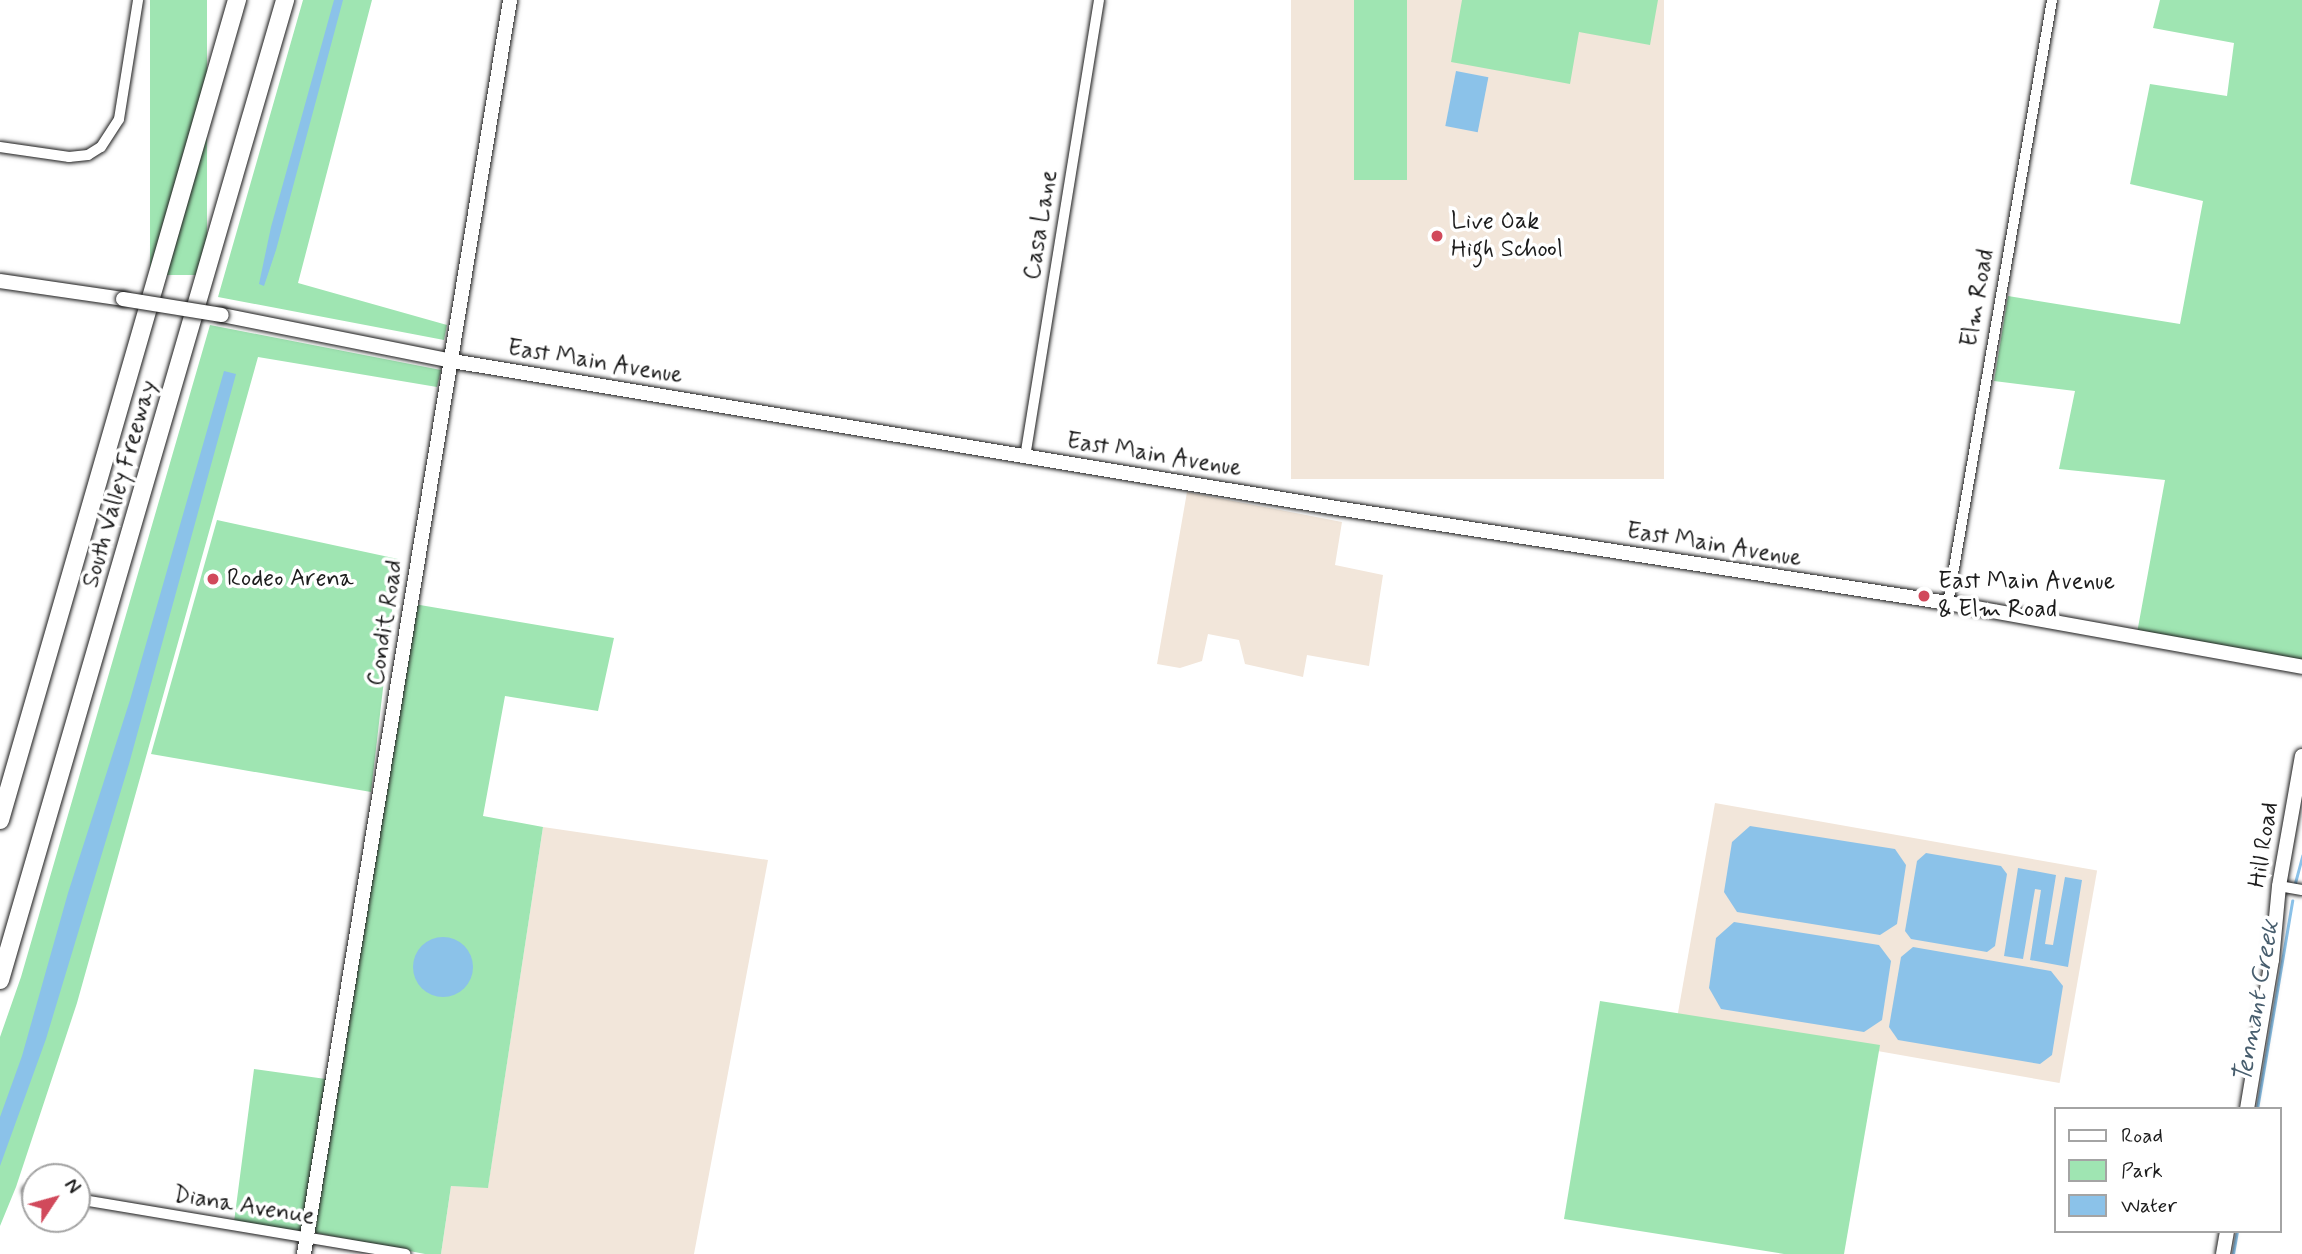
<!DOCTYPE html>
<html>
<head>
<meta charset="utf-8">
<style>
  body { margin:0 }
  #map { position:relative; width:2302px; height:1254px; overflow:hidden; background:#fff; font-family:Mynerve,sans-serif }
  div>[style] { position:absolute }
  .built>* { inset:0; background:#f2e6da; transform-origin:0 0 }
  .green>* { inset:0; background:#9fe5b2; transform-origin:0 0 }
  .water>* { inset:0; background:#8bc2e9; transform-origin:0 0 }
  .round { border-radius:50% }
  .stream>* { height:2.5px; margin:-1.25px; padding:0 1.25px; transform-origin:1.25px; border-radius:1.25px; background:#8bc2e9 }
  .roads { filter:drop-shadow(0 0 2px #1c1c1c) drop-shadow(0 0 2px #1c1c1c) }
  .street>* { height:10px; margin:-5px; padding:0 5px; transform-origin:5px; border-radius:5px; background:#fff }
  .secondary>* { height:14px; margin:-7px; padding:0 7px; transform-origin:7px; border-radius:7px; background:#fff }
  .highway>* { height:18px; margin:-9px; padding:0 9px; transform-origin:9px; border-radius:9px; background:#fff }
  .bridges { filter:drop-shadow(0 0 2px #1c1c1c) drop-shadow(0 0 2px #1c1c1c) }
  .secondary-bridge>* { height:14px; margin:-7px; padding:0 7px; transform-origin:7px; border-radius:7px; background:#fff }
  .dots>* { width:19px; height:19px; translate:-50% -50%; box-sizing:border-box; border:4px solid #fff; border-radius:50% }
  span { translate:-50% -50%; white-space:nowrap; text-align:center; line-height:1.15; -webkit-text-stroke:7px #fff; paint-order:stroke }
  .poi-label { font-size:24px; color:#1c1c1c }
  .left { translate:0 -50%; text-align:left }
  .street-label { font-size:24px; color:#1c1c1c }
  .water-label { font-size:26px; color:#485e6e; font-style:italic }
  .legend { position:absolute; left:2054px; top:1107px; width:228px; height:126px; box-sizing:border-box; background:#fff; border:2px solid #a4a4a4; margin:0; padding:9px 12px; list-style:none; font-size:21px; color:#1c1c1c }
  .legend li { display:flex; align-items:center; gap:14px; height:35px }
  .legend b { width:35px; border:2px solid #a4a4a4 }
  .north { position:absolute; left:21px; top:1163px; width:70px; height:70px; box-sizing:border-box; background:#fff; border:2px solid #a4a4a4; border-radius:50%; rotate:54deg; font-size:19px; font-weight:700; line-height:28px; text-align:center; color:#1c1c1c }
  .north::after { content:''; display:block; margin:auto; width:24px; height:32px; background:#d1495b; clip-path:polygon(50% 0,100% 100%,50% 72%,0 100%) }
</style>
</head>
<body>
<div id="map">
  <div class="built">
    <i style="left:1291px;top:0;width:373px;height:479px"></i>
    <i style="clip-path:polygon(1187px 492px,1342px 522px,1335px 565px,1383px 575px,1369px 666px,1307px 655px,1303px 677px,1245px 664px,1239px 640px,1208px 634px,1202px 661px,1180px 668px,1157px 664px)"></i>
    <i style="left:1715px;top:803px;width:388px;height:216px;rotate:10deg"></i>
    <i style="clip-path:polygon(543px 827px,768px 860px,694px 1254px,441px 1254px,451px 1186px,488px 1187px)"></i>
  </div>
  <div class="green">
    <i style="left:150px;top:0;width:57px;height:275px"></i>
    <i style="clip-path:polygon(303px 0,372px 0,298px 283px,447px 325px,444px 340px,218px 297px)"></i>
    <i style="left:1354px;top:0;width:53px;height:180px"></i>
    <i style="clip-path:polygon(1462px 0,1658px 0,1650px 45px,1579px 32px,1570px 84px,1451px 62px)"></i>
    <i style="clip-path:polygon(2160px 0,2302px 0,2302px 661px,2137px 633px,2165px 480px,2059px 469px,2075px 391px,1994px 381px,2008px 296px,2180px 324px,2203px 201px,2130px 184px,2150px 84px,2227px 96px,2234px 43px,2153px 28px)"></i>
    <i style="clip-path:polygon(210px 325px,441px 370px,437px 387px,258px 357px,77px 1003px,16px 1187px,0 1226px,0 1037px,21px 977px)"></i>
    <i style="clip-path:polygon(217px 520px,398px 559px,371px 792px,151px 754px)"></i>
    <i style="clip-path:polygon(414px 604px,614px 638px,598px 711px,505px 696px,483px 816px,543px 827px,488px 1188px,451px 1186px,441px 1254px,425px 1254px,316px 1233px,234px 1222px,254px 1069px,333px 1080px)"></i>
    <i style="clip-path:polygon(1600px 1001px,1880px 1045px,1844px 1254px,1784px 1254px,1564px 1219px)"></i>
  </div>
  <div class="water">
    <i style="clip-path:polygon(334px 0,343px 0,276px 250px,264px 286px,259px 284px,271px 227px)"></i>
    <i style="left:1456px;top:71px;width:33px;height:56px;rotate:11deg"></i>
    <i style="clip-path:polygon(224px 371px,236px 374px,129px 764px,46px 1039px,0 1166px,0 1117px,22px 1056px,68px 893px,130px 700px)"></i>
    <i style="clip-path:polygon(1750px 826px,1895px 849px,1906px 865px,1897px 924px,1880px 935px,1737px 912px,1724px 892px,1732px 842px)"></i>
    <i style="clip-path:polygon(1926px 853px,2001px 866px,2007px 874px,1995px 946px,1987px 952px,1911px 939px,1905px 931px,1917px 861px)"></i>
    <i style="clip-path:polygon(2018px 868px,2056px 875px,2045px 944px,2053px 945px,2065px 877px,2082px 880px,2068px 967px,2030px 960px,2041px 890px,2035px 889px,2023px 959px,2004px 956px)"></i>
    <i style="clip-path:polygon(1734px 922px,1879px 945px,1891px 961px,1882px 1020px,1864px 1032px,1721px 1009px,1709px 988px,1716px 938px)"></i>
    <i class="round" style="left:413px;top:937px;width:60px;height:60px"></i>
    <i style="clip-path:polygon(1913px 947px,2051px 971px,2063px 986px,2052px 1055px,2040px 1064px,1898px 1040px,1889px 1027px,1901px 957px)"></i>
  </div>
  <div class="stream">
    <i style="left:2295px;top:883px;width:28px;rotate:-75deg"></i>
    <i style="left:2257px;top:1109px;width:211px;rotate:-80.4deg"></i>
    <i style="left:2233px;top:1254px;width:23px;rotate:-80deg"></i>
  </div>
  <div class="roads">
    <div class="street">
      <i style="left:0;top:147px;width:70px;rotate:8.2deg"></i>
      <i style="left:69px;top:157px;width:19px;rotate:-6deg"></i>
      <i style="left:88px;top:155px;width:15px;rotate:-32deg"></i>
      <i style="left:101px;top:147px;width:33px;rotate:-57deg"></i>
      <i style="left:119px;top:119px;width:121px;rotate:-80.9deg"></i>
      <i style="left:1025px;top:457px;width:463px;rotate:-80.8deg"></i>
      <i style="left:1948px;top:603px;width:612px;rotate:-80.21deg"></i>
      <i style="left:2279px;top:886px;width:23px;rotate:10deg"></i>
      <i style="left:28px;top:1191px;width:7px;rotate:8deg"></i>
      <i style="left:77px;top:1199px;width:333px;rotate:9.5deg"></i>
    </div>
    <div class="secondary">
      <i style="left:0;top:281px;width:124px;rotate:8.3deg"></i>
      <i style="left:222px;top:315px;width:235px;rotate:11.3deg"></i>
      <i style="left:452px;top:361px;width:890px;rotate:9.44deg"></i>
      <i style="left:1330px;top:507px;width:625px;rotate:8.83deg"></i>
      <i style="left:1948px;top:603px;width:360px;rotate:10.2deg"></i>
      <i style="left:2247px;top:1109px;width:151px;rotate:-80.5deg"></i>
      <i style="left:2272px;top:960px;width:74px;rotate:-84.6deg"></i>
      <i style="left:2279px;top:886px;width:132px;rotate:-80deg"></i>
      <i style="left:304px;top:1254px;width:1271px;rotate:-80.67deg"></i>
      <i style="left:2223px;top:1254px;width:23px;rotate:-80deg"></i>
    </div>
    <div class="highway">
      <i style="left:0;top:820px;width:854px;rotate:-73.88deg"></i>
      <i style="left:0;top:980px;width:1021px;rotate:-73.78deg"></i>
    </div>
  </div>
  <div class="bridges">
    <div class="secondary-bridge">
      <i style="left:123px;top:299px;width:100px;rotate:9.2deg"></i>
    </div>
  </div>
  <div class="dots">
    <i style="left:1437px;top:236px;background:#d1495b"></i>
    <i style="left:213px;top:579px;background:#d1495b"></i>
    <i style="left:1924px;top:596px;background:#d1495b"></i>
  </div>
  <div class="poi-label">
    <span class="left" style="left:1451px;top:236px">Live Oak<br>High School</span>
    <span class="left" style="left:227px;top:579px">Rodeo Arena</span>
    <span class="left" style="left:1938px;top:596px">East Main Avenue<br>&amp; Elm Road</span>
  </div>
  <div class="street-label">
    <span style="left:1041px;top:225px;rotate:-81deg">Casa Lane</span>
    <span style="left:1978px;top:298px;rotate:-80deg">Elm Road</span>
    <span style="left:595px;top:362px;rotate:9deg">East Main Avenue</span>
    <span style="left:1154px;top:455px;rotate:9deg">East Main Avenue</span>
    <span style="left:120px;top:484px;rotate:-74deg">South Valley Freeway</span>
    <span style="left:1714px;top:545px;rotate:9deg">East Main Avenue</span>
    <span style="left:386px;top:623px;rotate:-81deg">Condit Road</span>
    <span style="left:2264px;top:845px;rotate:-81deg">Hill Road</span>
    <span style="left:244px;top:1206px;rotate:9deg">Diana Avenue</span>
  </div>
  <div class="water-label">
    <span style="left:2258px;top:1002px;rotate:-80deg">Tennant Creek</span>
  </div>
  <ul class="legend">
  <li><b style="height:9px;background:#fff"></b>Road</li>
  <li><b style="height:19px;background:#9fe5b2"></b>Park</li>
  <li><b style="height:19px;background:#8bc2e9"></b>Water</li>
  </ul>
  <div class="north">N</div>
</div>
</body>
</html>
